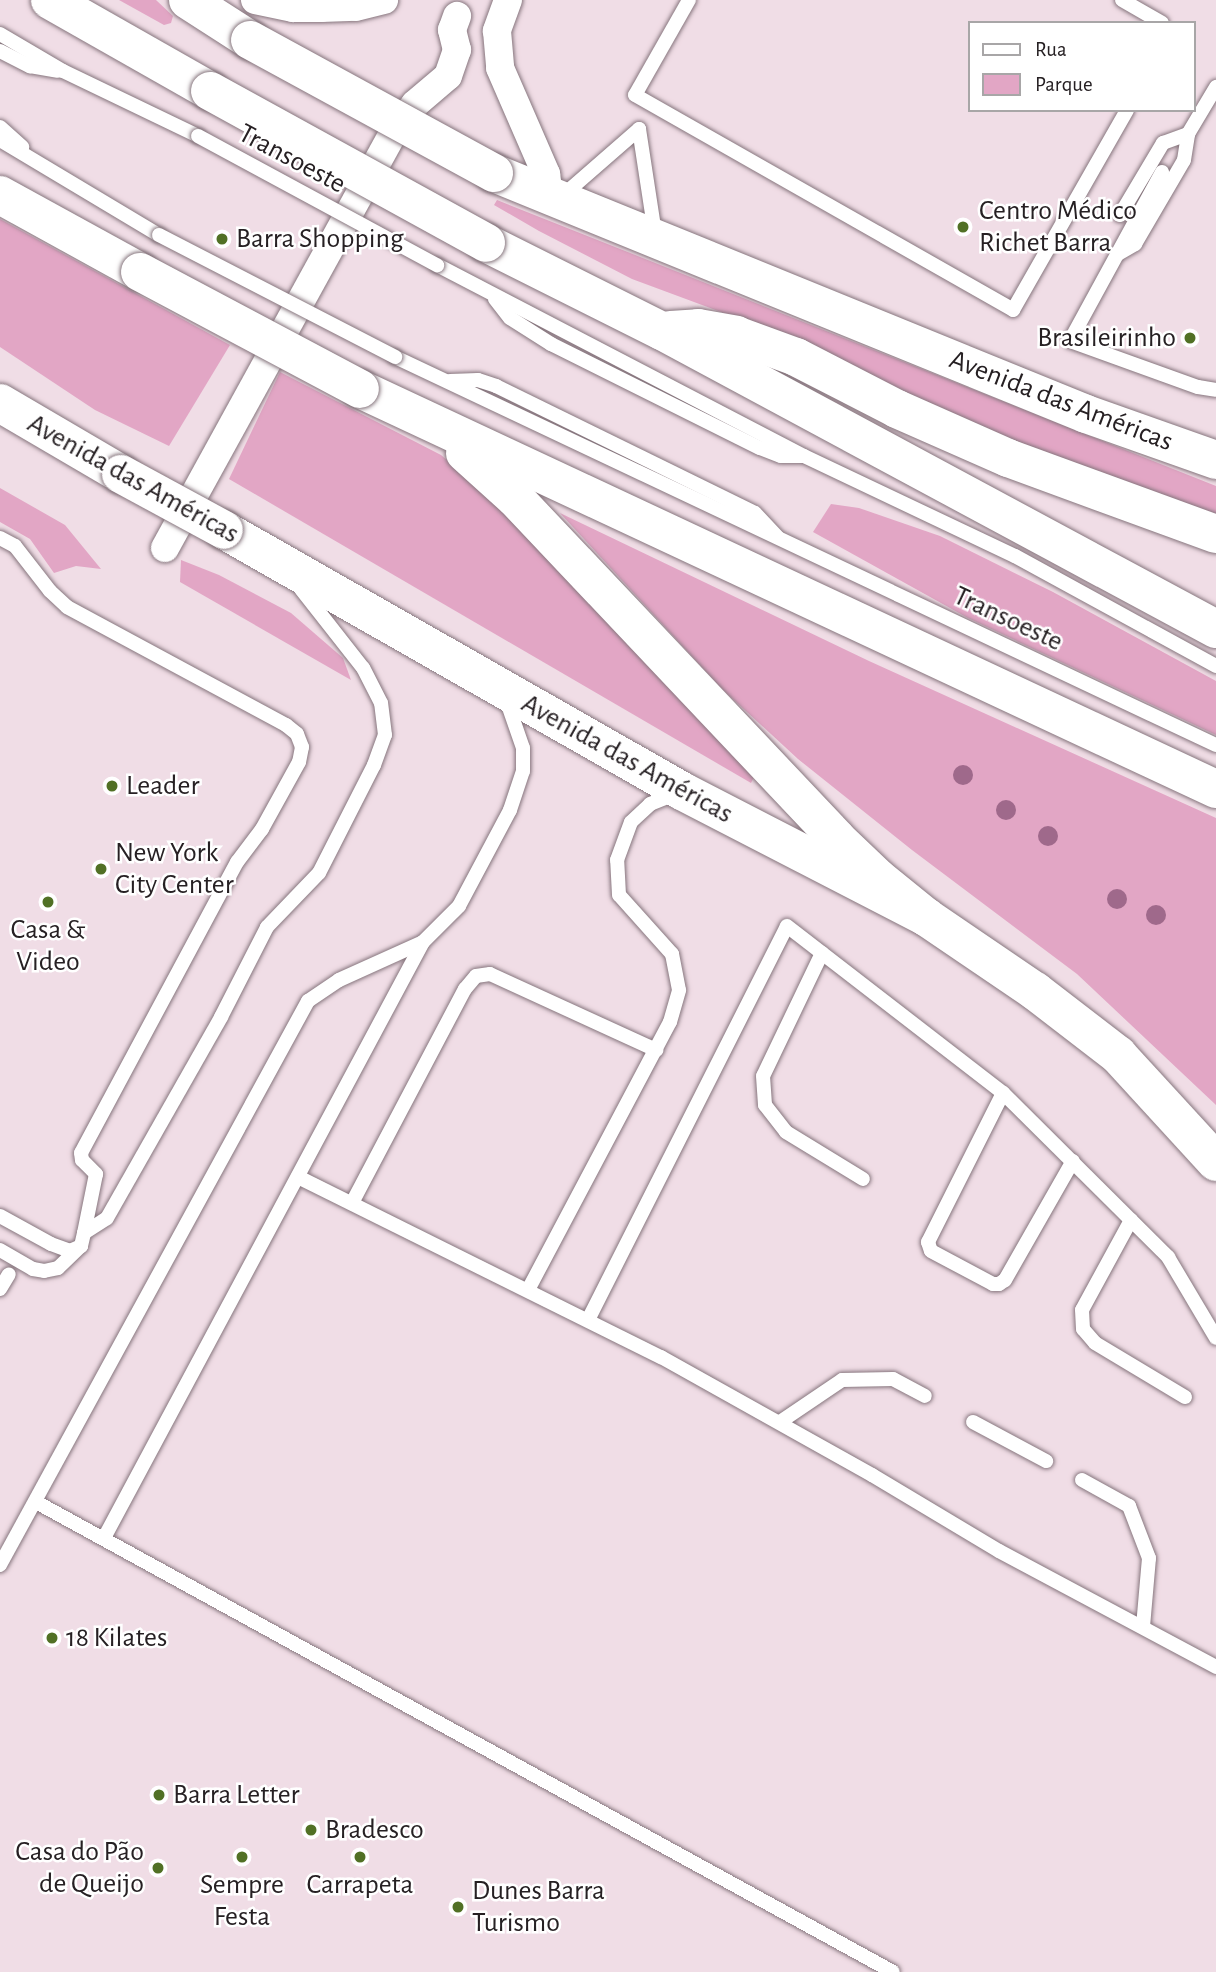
<!DOCTYPE html>
<html>
<head>
<meta charset="utf-8">
<style>
  body { margin:0 }
  #map { position:relative; width:1216px; height:1972px; overflow:hidden; background:#f0dde6; font-family:"Alegreya Sans",sans-serif }
  div>[style] { position:absolute }
  .green>* { inset:0; background:#e2a6c5 }
  .roads { filter:drop-shadow(0 0 2px #86757d) drop-shadow(0 0 2px #86757d) }
  .lane>* { height:14px; margin:-7px; padding:0 7px; transform-origin:7px; border-radius:7px; background:#fff }
  .street>* { height:28px; margin:-14px; padding:0 14px; transform-origin:14px; border-radius:14px; background:#fff }
  .secondary>* { height:38px; margin:-19px; padding:0 19px; transform-origin:19px; border-radius:19px; background:#fff }
  .highway>* { height:38px; margin:-19px; padding:0 19px; transform-origin:19px; border-radius:19px; background:#fff }
  .bridges { filter:drop-shadow(0 0 2px #86757d) drop-shadow(0 0 2px #86757d) }
  .lane-bridge>* { height:14px; margin:-7px; padding:0 7px; transform-origin:7px; border-radius:7px; background:#fff }
  .secondary-bridge>* { height:38px; margin:-19px; padding:0 19px; transform-origin:19px; border-radius:19px; background:#fff }
  .highway-bridge>* { height:38px; margin:-19px; padding:0 19px; transform-origin:19px; border-radius:19px; background:#fff }
  .trees>* { width:20px; height:20px; margin:-10px; border-radius:50%; background:#9f698b }
  .dots>* { width:19px; height:19px; translate:-50% -50%; box-sizing:border-box; border:4px solid #fff; border-radius:50% }
  span { translate:-50% -50%; white-space:nowrap; text-align:center; line-height:1.15; -webkit-text-stroke:5px #fff; paint-order:stroke }
  .street-label { font-size:28px; color:#262023 }
  .poi-label { font-size:28px; color:#262023 }
  .left { translate:0 -50%; text-align:left }
  .right { translate:-100% -50%; text-align:right }
  .legend { position:absolute; left:968px; top:21px; width:228px; height:91px; box-sizing:border-box; background:#fff; border:2px solid #a8a6a7; margin:0; padding:9px 12px; list-style:none; font-size:21px; color:#262023 }
  .legend li { display:flex; align-items:center; gap:14px; height:35px }
  .legend b { width:35px; border:2px solid #a8a6a7 }
</style>
</head>
<body>
<div id="map">
  <div class="green">
    <i style="clip-path:polygon(119px 0,156px 0,173px 16px,171px 23px,164px 25px)"></i>
    <i style="clip-path:polygon(497px 200px,1216px 486px,1216px 522px,1069px 468px,756px 325px,632px 279px,539px 231px,494px 205px)"></i>
    <i style="clip-path:polygon(0 219px,230px 345px,169px 446px,95px 410px,0 347px)"></i>
    <i style="clip-path:polygon(280px 372px,441px 455px,542px 540px,754px 777px,751px 783px,229px 479px)"></i>
    <i style="clip-path:polygon(0 488px,65px 525px,101px 569px,76px 566px,54px 573px,30px 539px,0 522px)"></i>
    <i style="clip-path:polygon(831px 504px,859px 508px,940px 536px,1053px 592px,1216px 681px,1216px 735px,968px 618px,813px 532px)"></i>
    <i style="clip-path:polygon(560px 513px,869px 661px,1216px 818px,1216px 1105px,1077px 974px,912px 850px,798px 759px,722px 689px)"></i>
    <i style="clip-path:polygon(181px 560px,219px 575px,291px 613px,343px 658px,351px 680px,180px 582px)"></i>
  </div>
  <div class="roads">
    <div class="lane">
      <i style="left:689px;top:0;width:109px;rotate:119.6deg"></i>
      <i style="left:635px;top:95px;width:435px;rotate:29.6deg"></i>
      <i style="left:1013px;top:310px;width:230px;rotate:-60.3deg"></i>
      <i style="left:1122px;top:0;width:46px;rotate:29.9deg"></i>
      <i style="left:0;top:34px;width:73px;rotate:30.4deg"></i>
      <i style="left:63px;top:71px;width:150px;rotate:25.7deg"></i>
      <i style="left:0;top:51px;width:34px;rotate:27deg"></i>
      <i style="left:30px;top:66px;width:28px;rotate:10deg"></i>
      <i style="left:0;top:127px;width:30px;rotate:42deg"></i>
      <i style="left:0;top:140px;width:185px;rotate:30.9deg"></i>
      <i style="left:1162px;top:172px;width:192px;rotate:118.6deg"></i>
      <i style="left:1070px;top:341px;width:136px;rotate:19.8deg"></i>
      <i style="left:1198px;top:387px;width:18px;rotate:9deg"></i>
      <i style="left:560px;top:198px;width:105px;rotate:-41.1deg"></i>
      <i style="left:639px;top:129px;width:106px;rotate:81.3deg"></i>
      <i style="left:1120px;top:215px;width:84px;rotate:-59.2deg"></i>
      <i style="left:1163px;top:143px;width:27px;rotate:-20deg"></i>
      <i style="left:1118px;top:254px;width:20px;rotate:-30deg"></i>
      <i style="left:1135px;top:244px;width:97px;rotate:-59.7deg"></i>
      <i style="left:1184px;top:160px;width:26px;rotate:-81deg"></i>
      <i style="left:1188px;top:134px;width:55px;rotate:-59.2deg"></i>
      <i style="left:437px;top:265px;width:414px;rotate:27.5deg"></i>
      <i style="left:804px;top:456px;width:233px;rotate:25.4deg"></i>
      <i style="left:1015px;top:556px;width:229px;rotate:28.7deg"></i>
      <i style="left:495px;top:299px;width:24px;rotate:52deg"></i>
      <i style="left:510px;top:318px;width:49px;rotate:32.4deg"></i>
      <i style="left:551px;top:344px;width:233px;rotate:26.5deg"></i>
      <i style="left:760px;top:448px;width:22px;rotate:21deg"></i>
      <i style="left:781px;top:456px;width:22px"></i>
      <i style="left:395px;top:357px;width:908px;rotate:25.3deg"></i>
      <i style="left:450px;top:381px;width:28px;rotate:-2deg"></i>
      <i style="left:478px;top:380px;width:19px;rotate:18deg"></i>
      <i style="left:496px;top:386px;width:288px;rotate:26.1deg"></i>
      <i style="left:755px;top:513px;width:33px;rotate:47deg"></i>
      <i style="left:0;top:538px;width:17px;rotate:28deg"></i>
      <i style="left:15px;top:546px;width:57px;rotate:52.1deg"></i>
      <i style="left:50px;top:591px;width:23px;rotate:43deg"></i>
      <i style="left:67px;top:607px;width:249px;rotate:28.3deg"></i>
      <i style="left:286px;top:725px;width:14px;rotate:39deg"></i>
      <i style="left:297px;top:734px;width:14px;rotate:69deg"></i>
      <i style="left:302px;top:747px;width:15px;rotate:101deg"></i>
      <i style="left:299px;top:762px;width:77px;rotate:118.9deg"></i>
      <i style="left:262px;top:829px;width:41px;rotate:127.1deg"></i>
      <i style="left:237px;top:862px;width:330px;rotate:118.2deg"></i>
      <i style="left:81px;top:1153px;width:7px;rotate:82deg"></i>
      <i style="left:82px;top:1160px;width:20px;rotate:45deg"></i>
      <i style="left:96px;top:1174px;width:60px;rotate:101.5deg"></i>
      <i style="left:822px;top:953px;width:136px;rotate:115.6deg"></i>
      <i style="left:763px;top:1076px;width:29px;rotate:86deg"></i>
      <i style="left:765px;top:1105px;width:34px;rotate:52deg"></i>
      <i style="left:786px;top:1132px;width:90px;rotate:31.4deg"></i>
      <i style="left:1003px;top:1093px;width:167px;rotate:116.7deg"></i>
      <i style="left:928px;top:1242px;width:9px;rotate:72deg"></i>
      <i style="left:931px;top:1251px;width:70px;rotate:28deg"></i>
      <i style="left:993px;top:1284px;width:6px"></i>
      <i style="left:999px;top:1284px;width:7px;rotate:-34deg"></i>
      <i style="left:1005px;top:1280px;width:137px;rotate:-60.3deg"></i>
      <i style="left:298px;top:1177px;width:405px;rotate:26.4deg"></i>
      <i style="left:661px;top:1357px;width:242px;rotate:29.2deg"></i>
      <i style="left:872px;top:1475px;width:148px;rotate:30.9deg"></i>
      <i style="left:999px;top:1551px;width:246px;rotate:28.1deg"></i>
      <i style="left:352px;top:1203px;width:242px;rotate:-62.2deg"></i>
      <i style="left:465px;top:989px;width:17px;rotate:-50deg"></i>
      <i style="left:476px;top:976px;width:14px;rotate:-8deg"></i>
      <i style="left:490px;top:974px;width:183px;rotate:24.6deg"></i>
      <i style="left:0;top:1216px;width:58px;rotate:28.8deg"></i>
      <i style="left:51px;top:1244px;width:20px;rotate:20deg"></i>
      <i style="left:70px;top:1251px;width:12px;rotate:-24deg"></i>
      <i style="left:1131px;top:1220px;width:102px;rotate:118.6deg"></i>
      <i style="left:1082px;top:1310px;width:19px;rotate:87deg"></i>
      <i style="left:1083px;top:1329px;width:18px;rotate:49deg"></i>
      <i style="left:1095px;top:1343px;width:105px;rotate:31deg"></i>
      <i style="left:0;top:1250px;width:38px;rotate:30deg"></i>
      <i style="left:33px;top:1269px;width:11px;rotate:10deg"></i>
      <i style="left:44px;top:1271px;width:14px;rotate:-12deg"></i>
      <i style="left:58px;top:1268px;width:32px;rotate:-44deg"></i>
      <i style="left:81px;top:1246px;width:13px;rotate:-77deg"></i>
      <i style="left:84px;top:1233px;width:27px;rotate:-33deg"></i>
      <i style="left:107px;top:1218px;width:231px;rotate:-60.4deg"></i>
      <i style="left:221px;top:1017px;width:101px;rotate:-62.9deg"></i>
      <i style="left:267px;top:927px;width:75px;rotate:-46.1deg"></i>
      <i style="left:319px;top:873px;width:121px;rotate:-63deg"></i>
      <i style="left:374px;top:765px;width:32px;rotate:-70deg"></i>
      <i style="left:385px;top:735px;width:32px;rotate:-97deg"></i>
      <i style="left:381px;top:703px;width:39px;rotate:-117deg"></i>
      <i style="left:363px;top:668px;width:100px;rotate:-128.1deg"></i>
      <i style="left:0;top:1289px;width:17px;rotate:-59deg"></i>
      <i style="left:528px;top:1290px;width:303px;rotate:-62.1deg"></i>
      <i style="left:670px;top:1022px;width:33px;rotate:-74deg"></i>
      <i style="left:679px;top:990px;width:37px;rotate:-101deg"></i>
      <i style="left:672px;top:954px;width:79px;rotate:-131.9deg"></i>
      <i style="left:619px;top:895px;width:35px;rotate:-93deg"></i>
      <i style="left:617px;top:860px;width:40px;rotate:-69.8deg"></i>
      <i style="left:631px;top:822px;width:26px;rotate:-43deg"></i>
      <i style="left:650px;top:804px;width:29px;rotate:-22deg"></i>
      <i style="left:588px;top:1320px;width:441px;rotate:-63.2deg"></i>
      <i style="left:787px;top:926px;width:273px;rotate:37.7deg"></i>
      <i style="left:1003px;top:1093px;width:233px;rotate:44.8deg"></i>
      <i style="left:1168px;top:1257px;width:94px;rotate:59.3deg"></i>
      <i style="left:780px;top:1422px;width:75px;rotate:-34.1deg"></i>
      <i style="left:842px;top:1380px;width:51px;rotate:-1.1deg"></i>
      <i style="left:893px;top:1379px;width:36px;rotate:28deg"></i>
      <i style="left:973px;top:1422px;width:83px;rotate:28.1deg"></i>
      <i style="left:1082px;top:1480px;width:54px;rotate:29deg"></i>
      <i style="left:1129px;top:1506px;width:56px;rotate:69deg"></i>
      <i style="left:1149px;top:1558px;width:69px;rotate:95deg"></i>
      <i style="left:36px;top:1502px;width:977px;rotate:28.74deg"></i>
      <i style="left:104px;top:1538px;width:676px;rotate:-61.84deg"></i>
      <i style="left:0;top:1565px;width:643px;rotate:-61.36deg"></i>
      <i style="left:308px;top:1001px;width:37px;rotate:-34deg"></i>
      <i style="left:339px;top:980px;width:92px;rotate:-24.3deg"></i>
      <i style="left:423px;top:942px;width:51px;rotate:-45deg"></i>
      <i style="left:459px;top:906px;width:109px;rotate:-62deg"></i>
      <i style="left:510px;top:810px;width:41px;rotate:-71.6deg"></i>
      <i style="left:523px;top:771px;width:23px;rotate:-90deg"></i>
      <i style="left:523px;top:748px;width:52px;rotate:-109.1deg"></i>
    </div>
    <div class="street">
      <i style="left:255px;top:0;width:39px;rotate:12deg"></i>
      <i style="left:293px;top:8px;width:28px"></i>
      <i style="left:321px;top:8px;width:35px;rotate:-2deg"></i>
      <i style="left:356px;top:7px;width:29px;rotate:-14deg"></i>
      <i style="left:508px;top:0;width:33px;rotate:110deg"></i>
      <i style="left:497px;top:31px;width:37px;rotate:85deg"></i>
      <i style="left:500px;top:68px;width:116px;rotate:66.5deg"></i>
      <i style="left:546px;top:174px;width:21px;rotate:82deg"></i>
      <i style="left:165px;top:548px;width:475px;rotate:-61.2deg"></i>
      <i style="left:394px;top:132px;width:35px;rotate:-53deg"></i>
      <i style="left:415px;top:104px;width:43px;rotate:-40.3deg"></i>
      <i style="left:448px;top:76px;width:28px;rotate:-71deg"></i>
      <i style="left:457px;top:50px;width:21px;rotate:-104deg"></i>
      <i style="left:452px;top:30px;width:15px;rotate:-70deg"></i>
    </div>
    <div class="secondary">
      <i style="left:188px;top:0;width:74px;rotate:32.8deg"></i>
      <i style="left:494px;top:173px;width:639px;rotate:22.15deg"></i>
      <i style="left:1086px;top:414px;width:138px;rotate:19.5deg"></i>
      <i style="left:0;top:403px;width:140px;rotate:30.4deg"></i>
      <i style="left:224px;top:530px;width:527px;rotate:29.68deg"></i>
      <i style="left:682px;top:791px;width:275px;rotate:27.3deg"></i>
      <i style="left:926px;top:917px;width:132px;rotate:34.2deg"></i>
      <i style="left:1035px;top:991px;width:105px;rotate:37.6deg"></i>
      <i style="left:1118px;top:1055px;width:145px;rotate:47.5deg"></i>
    </div>
    <div class="highway">
      <i style="left:50px;top:0;width:184px;rotate:29.6deg"></i>
      <i style="left:0;top:195px;width:160px;rotate:28.8deg"></i>
      <i style="left:486px;top:243px;width:197px;rotate:26.6deg"></i>
      <i style="left:662px;top:331px;width:629px;rotate:28.28deg"></i>
      <i style="left:671px;top:330px;width:27px;rotate:-4deg"></i>
      <i style="left:698px;top:328px;width:39px;rotate:10deg"></i>
      <i style="left:736px;top:335px;width:64px;rotate:20.1deg"></i>
      <i style="left:796px;top:357px;width:114px;rotate:27.2deg"></i>
      <i style="left:897px;top:409px;width:121px;rotate:23.8deg"></i>
      <i style="left:1008px;top:458px;width:221px;rotate:20.1deg"></i>
      <i style="left:360px;top:389px;width:945px;rotate:25.05deg"></i>
      <i style="left:465px;top:453px;width:67px;rotate:42deg"></i>
      <i style="left:515px;top:498px;width:468px;rotate:46.6deg"></i>
      <i style="left:836px;top:838px;width:58px;rotate:43.6deg"></i>
      <i style="left:878px;top:878px;width:62px;rotate:39.1deg"></i>
    </div>
  </div>
  <div class="bridges">
    <div class="lane-bridge">
      <i style="left:198px;top:136px;width:272px;rotate:28.4deg"></i>
      <i style="left:159px;top:235px;width:266px;rotate:27.3deg"></i>
    </div>
    <div class="secondary-bridge">
      <i style="left:250px;top:40px;width:278px;rotate:28.6deg"></i>
      <i style="left:121px;top:474px;width:117px;rotate:28.5deg"></i>
    </div>
    <div class="highway-bridge">
      <i style="left:210px;top:91px;width:315px;rotate:28.8deg"></i>
      <i style="left:140px;top:272px;width:249px;rotate:28deg"></i>
    </div>
  </div>
  <div class="trees">
    <i style="left:963px;top:775px"></i>
    <i style="left:1006px;top:810px"></i>
    <i style="left:1048px;top:836px"></i>
    <i style="left:1117px;top:899px"></i>
    <i style="left:1156px;top:915px"></i>
  </div>
  <div class="dots">
    <i style="left:963px;top:227px;background:#517025"></i>
    <i style="left:222px;top:239px;background:#517025"></i>
    <i style="left:1190px;top:338px;background:#517025"></i>
    <i style="left:112px;top:786px;background:#517025"></i>
    <i style="left:101px;top:869px;background:#517025"></i>
    <i style="left:48px;top:902px;background:#517025"></i>
    <i style="left:52px;top:1638px;background:#517025"></i>
    <i style="left:159px;top:1795px;background:#517025"></i>
    <i style="left:311px;top:1830px;background:#517025"></i>
    <i style="left:242px;top:1857px;background:#517025"></i>
    <i style="left:360px;top:1857px;background:#517025"></i>
    <i style="left:158px;top:1868px;background:#517025"></i>
    <i style="left:458px;top:1907px;background:#517025"></i>
  </div>
  <div class="street-label">
    <span style="left:292px;top:159px;rotate:28deg">Transoeste</span>
    <span style="left:1061px;top:401px;rotate:21deg">Avenida das Américas</span>
    <span style="left:133px;top:479px;rotate:29deg">Avenida das Américas</span>
    <span style="left:1008px;top:619px;rotate:25deg">Transoeste</span>
    <span style="left:627px;top:759px;rotate:29deg">Avenida das Américas</span>
  </div>
  <div class="poi-label">
    <span class="left" style="left:979px;top:227px">Centro Médico<br>Richet Barra</span>
    <span class="left" style="left:236px;top:239px">Barra Shopping</span>
    <span class="right" style="left:1176px;top:338px">Brasileirinho</span>
    <span class="left" style="left:126px;top:786px">Leader</span>
    <span class="left" style="left:115px;top:869px">New York<br>City Center</span>
    <span style="left:48px;top:946px">Casa &amp;<br>Video</span>
    <span class="left" style="left:66px;top:1638px">18 Kilates</span>
    <span class="left" style="left:173px;top:1795px">Barra Letter</span>
    <span class="left" style="left:325px;top:1830px">Bradesco</span>
    <span class="right" style="left:144px;top:1868px">Casa do Pão<br>de Queijo</span>
    <span style="left:242px;top:1901px">Sempre<br>Festa</span>
    <span style="left:360px;top:1885px">Carrapeta</span>
    <span class="left" style="left:472px;top:1907px">Dunes Barra<br>Turismo</span>
  </div>
  <ul class="legend">
  <li><b style="height:9px;background:#fff"></b>Rua</li>
  <li><b style="height:19px;background:#e2a6c5"></b>Parque</li>
  </ul>
</div>
</body>
</html>
